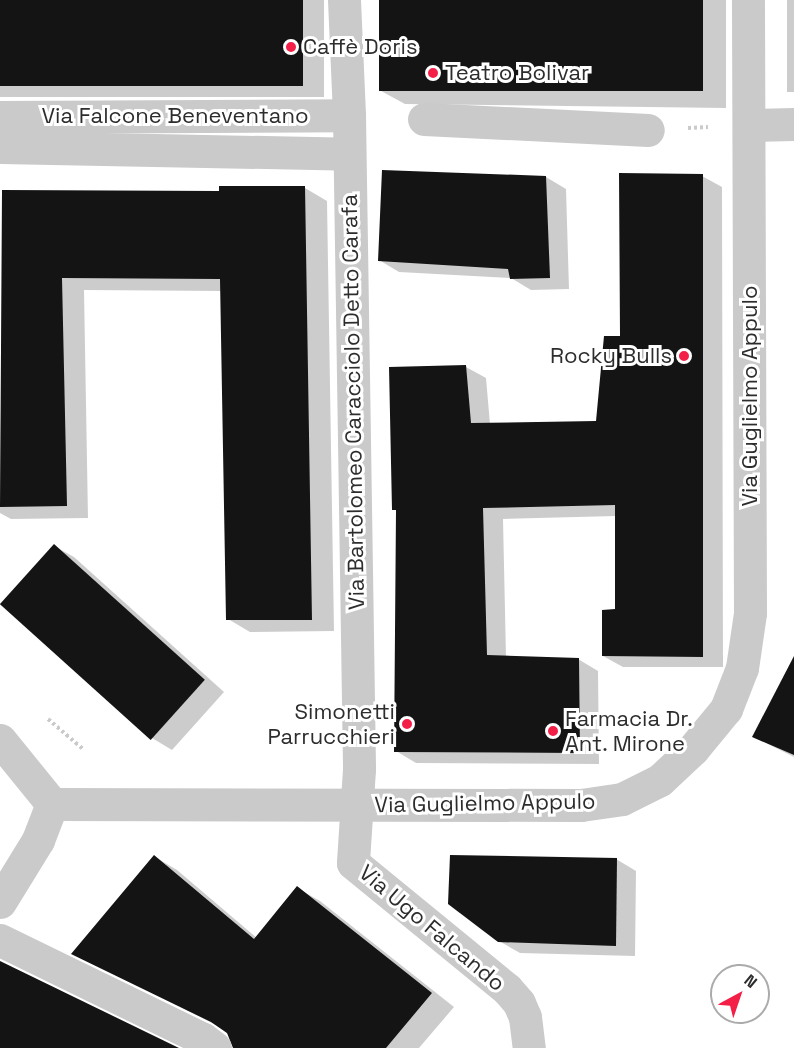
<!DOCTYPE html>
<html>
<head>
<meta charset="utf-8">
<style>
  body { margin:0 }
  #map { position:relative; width:794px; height:1048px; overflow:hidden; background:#fff; font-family:"Space Grotesk",sans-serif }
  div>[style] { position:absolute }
  .shadow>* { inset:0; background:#0003; transform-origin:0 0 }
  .building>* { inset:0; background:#141414; transform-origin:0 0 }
  .path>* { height:4px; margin-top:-2px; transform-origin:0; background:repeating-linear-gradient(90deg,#cacaca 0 3px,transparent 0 6px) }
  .minor>* { height:33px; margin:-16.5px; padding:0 16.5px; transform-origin:16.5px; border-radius:16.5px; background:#cacaca }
  .dots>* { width:16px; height:16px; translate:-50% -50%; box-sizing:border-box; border:3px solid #fff; border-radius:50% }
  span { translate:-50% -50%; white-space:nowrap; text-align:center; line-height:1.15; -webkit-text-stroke:6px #fff; paint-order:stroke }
  .poi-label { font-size:22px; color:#2d2d2d }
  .left { translate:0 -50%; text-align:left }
  .right { translate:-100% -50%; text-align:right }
  .street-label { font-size:22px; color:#2d2d2d }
  .north { position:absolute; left:710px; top:964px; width:60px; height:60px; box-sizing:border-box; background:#fff; border:2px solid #ababab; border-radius:50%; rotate:40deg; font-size:16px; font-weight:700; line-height:24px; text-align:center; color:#2d2d2d }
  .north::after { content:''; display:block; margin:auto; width:21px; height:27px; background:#f41f47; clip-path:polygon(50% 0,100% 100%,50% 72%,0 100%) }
</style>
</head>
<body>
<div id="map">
  <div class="shadow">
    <i style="left:0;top:0;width:324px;height:97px"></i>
    <i style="clip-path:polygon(381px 0,726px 0,726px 108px,405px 104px,381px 91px)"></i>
    <i style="left:787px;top:0;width:7px;height:92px"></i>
    <i style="clip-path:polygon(702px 176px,722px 187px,723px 667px,623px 667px,603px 656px,616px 611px,616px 516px,503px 519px,506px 657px,578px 659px,598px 671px,599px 764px,416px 763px,396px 751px,397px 511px,393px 509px,466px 367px,486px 378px,490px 424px,597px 422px,621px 337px)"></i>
    <i style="clip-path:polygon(546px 177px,566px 189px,569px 289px,531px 290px,511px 278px,399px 272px,379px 260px)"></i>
    <i style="clip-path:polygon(305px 188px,327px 201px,334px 631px,250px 632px,228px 619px,222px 291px,84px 290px,88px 518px,11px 519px,0 513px,3px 192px,221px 193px)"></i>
    <i style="clip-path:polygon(54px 546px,74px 557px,224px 692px,172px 750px,152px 738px,2px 604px)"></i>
    <i style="clip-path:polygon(794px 677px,794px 757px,754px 737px)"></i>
    <i style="clip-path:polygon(155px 857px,177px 870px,257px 938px,297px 888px,320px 901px,454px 1007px,419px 1048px,235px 1048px,234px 1040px,220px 1027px,73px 953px)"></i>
    <i style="clip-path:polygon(616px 859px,636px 871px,635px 956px,520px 953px,499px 941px)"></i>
  </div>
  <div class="building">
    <i style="left:0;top:0;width:303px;height:86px"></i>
    <i style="left:379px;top:0;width:324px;height:91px"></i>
    <i style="clip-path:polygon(382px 170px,546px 176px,550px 278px,510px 279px,508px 269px,378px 261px)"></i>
    <i style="clip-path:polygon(619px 173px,703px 174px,703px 657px,602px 656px,602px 610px,615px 609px,615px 505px,483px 508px,487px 655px,579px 658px,580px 753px,394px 752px,396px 510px,392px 510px,389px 367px,466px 365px,471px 423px,596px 421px,604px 336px,620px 336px)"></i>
    <i style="clip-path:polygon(219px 186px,305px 186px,312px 620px,226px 620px,220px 279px,62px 278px,67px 506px,0 507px,2px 190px,219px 191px)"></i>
    <i style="left:54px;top:544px;width:203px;height:81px;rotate:42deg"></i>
    <i style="clip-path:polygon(794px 656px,794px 755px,752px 737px)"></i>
    <i style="clip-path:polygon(154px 855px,254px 939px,297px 886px,432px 993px,386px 1048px,233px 1048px,227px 1033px,211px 1022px,71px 954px)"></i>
    <i style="clip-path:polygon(450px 855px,617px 858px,616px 946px,498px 942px,448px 904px)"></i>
    <i style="clip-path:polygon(0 961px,179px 1048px,0 1048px)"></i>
  </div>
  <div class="path">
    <i style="left:688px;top:128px;width:20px;rotate:-3deg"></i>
    <i style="left:48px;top:719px;width:46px;rotate:40.6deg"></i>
  </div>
  <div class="minor">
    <i style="left:344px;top:0;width:115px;rotate:87.5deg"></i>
    <i style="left:349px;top:115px;width:654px;rotate:89.12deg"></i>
    <i style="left:359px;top:769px;width:94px;rotate:93.7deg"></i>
    <i style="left:353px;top:863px;width:199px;rotate:39.3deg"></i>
    <i style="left:507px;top:989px;width:18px;rotate:49deg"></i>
    <i style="left:519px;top:1003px;width:15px;rotate:67deg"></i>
    <i style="left:525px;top:1017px;width:31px;rotate:83deg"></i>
    <i style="left:0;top:117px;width:349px;rotate:-0.3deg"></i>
    <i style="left:424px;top:119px;width:224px;rotate:2.8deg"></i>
    <i style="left:749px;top:125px;width:45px;rotate:-1.3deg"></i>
    <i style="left:0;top:147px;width:349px;rotate:1.1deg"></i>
    <i style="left:0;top:740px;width:82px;rotate:50.9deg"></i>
    <i style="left:52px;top:804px;width:529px;rotate:0.11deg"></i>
    <i style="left:581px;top:805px;width:41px;rotate:-8.3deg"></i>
    <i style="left:622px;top:799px;width:42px;rotate:-26.6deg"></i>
    <i style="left:660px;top:780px;width:45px;rotate:-43.2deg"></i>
    <i style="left:693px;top:749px;width:52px;rotate:-50.5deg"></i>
    <i style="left:726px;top:709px;width:44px;rotate:-68.7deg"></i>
    <i style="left:742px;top:668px;width:56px;rotate:-81.7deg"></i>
    <i style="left:750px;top:613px;width:613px;rotate:-90.19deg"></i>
    <i style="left:0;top:902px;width:73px;rotate:-58.5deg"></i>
    <i style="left:38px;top:840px;width:39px;rotate:-69deg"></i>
    <i style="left:0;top:940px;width:226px;rotate:26deg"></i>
    <i style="left:203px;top:1039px;width:15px;rotate:37deg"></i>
  </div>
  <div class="dots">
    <i style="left:291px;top:47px;background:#f41f47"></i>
    <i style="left:433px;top:73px;background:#f41f47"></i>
    <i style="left:684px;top:356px;background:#f41f47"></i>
    <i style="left:407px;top:724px;background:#f41f47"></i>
    <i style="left:553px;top:731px;background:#f41f47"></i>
  </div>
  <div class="poi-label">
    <span class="left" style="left:303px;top:47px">Caffè Doris</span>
    <span class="left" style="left:445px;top:73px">Teatro Bolivar</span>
    <span class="right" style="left:672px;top:356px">Rocky Bulls</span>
    <span class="right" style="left:395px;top:724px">Simonetti<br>Parrucchieri</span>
    <span class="left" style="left:565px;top:731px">Farmacia Dr.<br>Ant. Mirone</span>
  </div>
  <div class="street-label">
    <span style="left:175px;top:116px">Via Falcone Beneventano</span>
    <span style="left:750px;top:396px;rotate:-90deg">Via Guglielmo Appulo</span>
    <span style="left:353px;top:402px;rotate:-91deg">Via Bartolomeo Caracciolo Detto Carafa</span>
    <span style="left:485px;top:803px;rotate:-1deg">Via Guglielmo Appulo</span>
    <span style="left:432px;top:928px;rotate:40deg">Via Ugo Falcando</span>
  </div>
  <div class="north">N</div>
</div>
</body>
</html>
